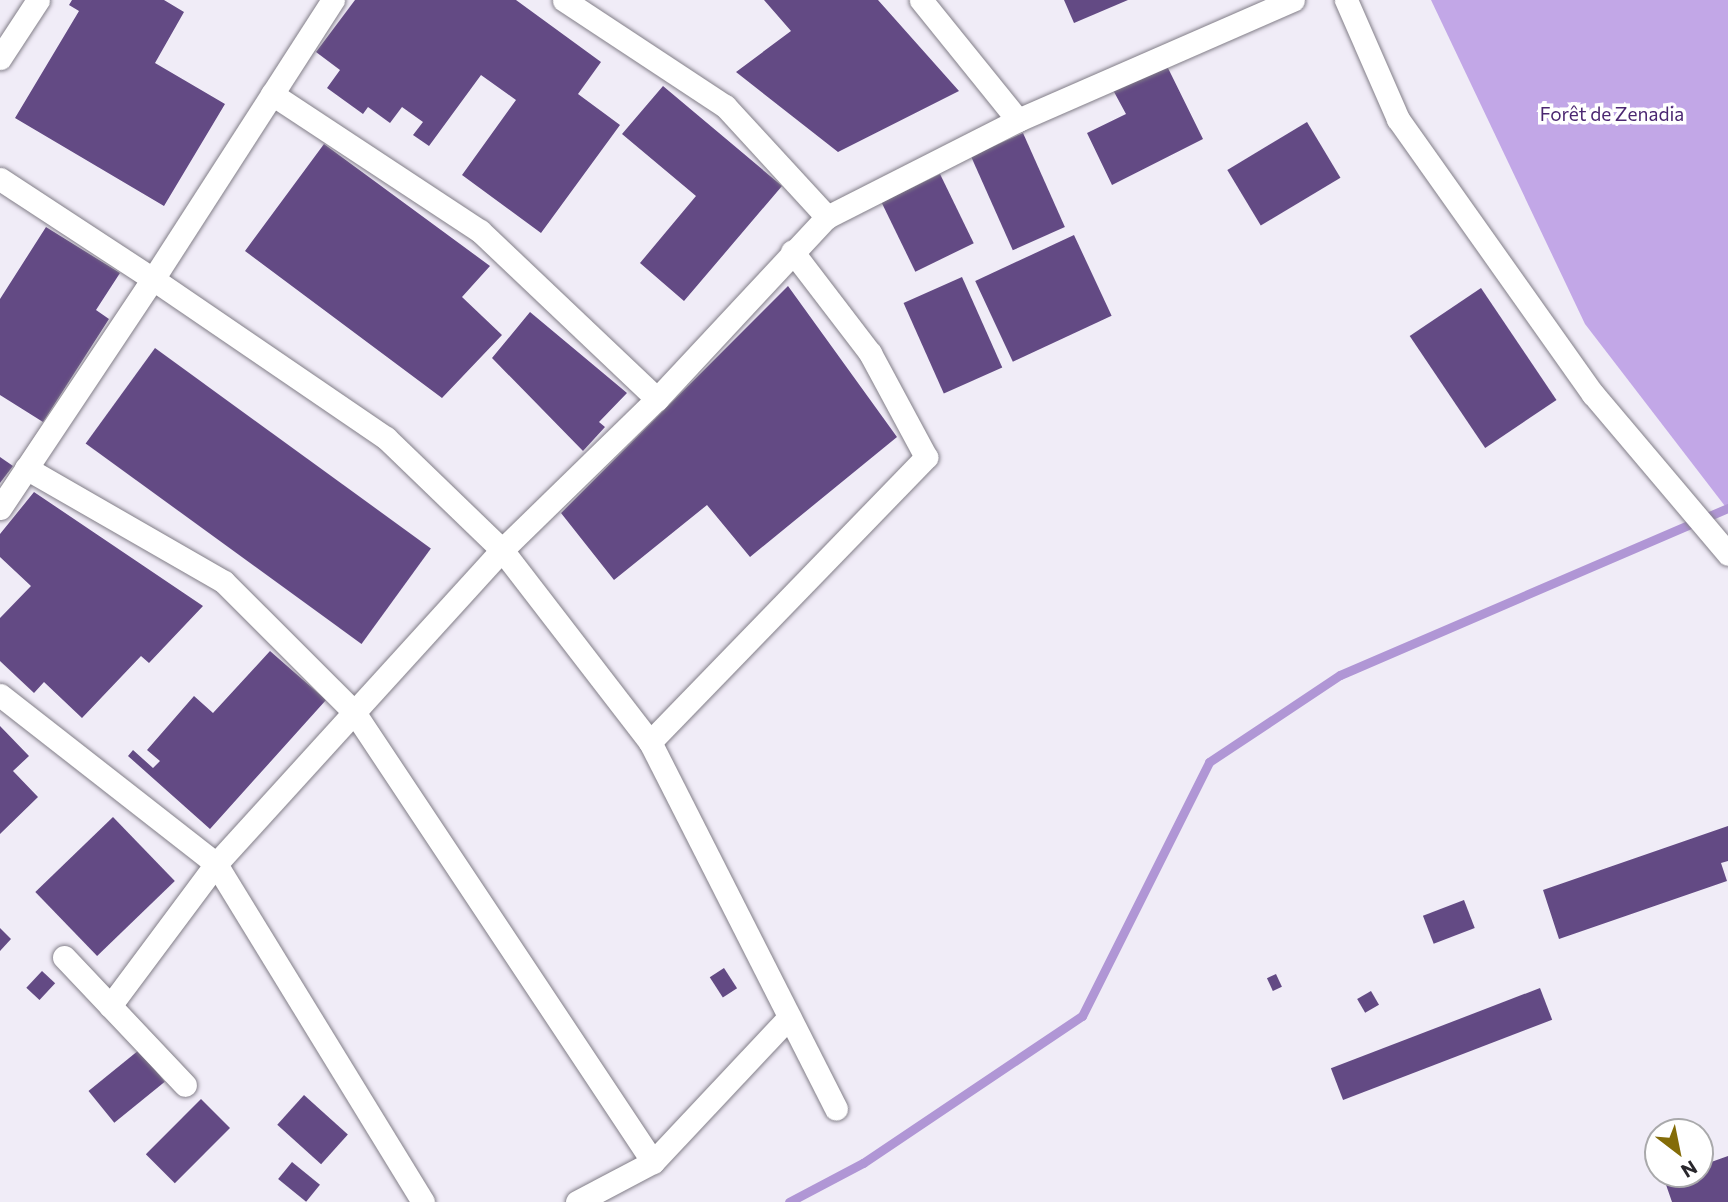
<!DOCTYPE html>
<html>
<head>
<meta charset="utf-8">
<style>
  body { margin:0 }
  #map { position:relative; width:1728px; height:1202px; overflow:hidden; background:#f0ecf7; font-family:Commissioner,sans-serif }
  div>[style] { position:absolute }
  .forest>* { inset:0; background:#c2a7e7 }
  .stream>* { height:9px; margin:-4.5px; padding:0 4.5px; transform-origin:4.5px; border-radius:4.5px; background:#b096d5 }
  .building>* { inset:0; background:#634a84; transform-origin:0 0 }
  .roads { filter:drop-shadow(0 0 2px #827e88) drop-shadow(0 0 2px #827e88) }
  .street>* { height:23px; margin:-11.5px; padding:0 11.5px; transform-origin:11.5px; border-radius:11.5px; background:#fff }
  span { translate:-50% -50%; white-space:nowrap; text-align:center; line-height:1.15; -webkit-text-stroke:7px #fff; paint-order:stroke }
  .park-label { font-size:19px; color:#4b2771 }
  .north { position:absolute; left:1644px; top:1118px; width:70px; height:70px; box-sizing:border-box; background:#fff; border:2px solid #a9a9ab; border-radius:50%; rotate:148deg; font-size:19px; font-weight:700; line-height:28px; text-align:center; color:#29272c }
  .north::after { content:''; display:block; margin:auto; width:24px; height:32px; background:#846c08; clip-path:polygon(50% 0,100% 100%,50% 72%,0 100%) }
</style>
</head>
<body>
<div id="map">
  <div class="forest">
    <i style="clip-path:polygon(1431px 0,1728px 0,1728px 510px,1585px 324px)"></i>
  </div>
  <div class="stream">
    <i style="left:789px;top:1202px;width:84px;rotate:-27.8deg"></i>
    <i style="left:863px;top:1163px;width:264px;rotate:-33.9deg"></i>
    <i style="left:1082px;top:1016px;width:284px;rotate:-63.4deg"></i>
    <i style="left:1209px;top:762px;width:157px;rotate:-33.6deg"></i>
    <i style="left:1340px;top:675px;width:422px;rotate:-23.3deg"></i>
  </div>
  <div class="building">
    <i style="clip-path:polygon(72px 0,164px 0,184px 12px,155px 63px,225px 104px,164px 206px,15px 118px,79px 11px,69px 5px)"></i>
    <i style="clip-path:polygon(355px 0,516px 0,601px 62px,578px 94px,620px 125px,541px 233px,462px 175px,516px 100px,481px 75px,429px 146px,413px 135px,423px 122px,402px 107px,390px 123px,368px 107px,363px 114px,327px 88px,340px 70px,316px 52px)"></i>
    <i style="clip-path:polygon(764px 0,878px 0,959px 91px,838px 152px,736px 72px,791px 31px)"></i>
    <i style="clip-path:polygon(1064px 0,1128px 0,1074px 23px)"></i>
    <i style="clip-path:polygon(1166px 64px,1203px 139px,1112px 185px,1087px 133px,1126px 114px,1113px 90px)"></i>
    <i style="clip-path:polygon(663px 86px,782px 186px,684px 301px,640px 263px,696px 196px,622px 134px)"></i>
    <i style="left:1307px;top:122px;width:65px;height:93px;rotate:59deg"></i>
    <i style="left:1023px;top:133px;width:103px;height:57px;rotate:66deg"></i>
    <i style="clip-path:polygon(324px 144px,490px 266px,462px 297px,502px 335px,442px 398px,245px 251px)"></i>
    <i style="left:940px;top:174px;width:77px;height:65px;rotate:64deg"></i>
    <i style="clip-path:polygon(46px 227px,120px 273px,96px 310px,109px 319px,43px 422px,0 395px,0 299px)"></i>
    <i style="left:1074px;top:235px;width:89px;height:109px;rotate:65deg"></i>
    <i style="left:962px;top:277px;width:99px;height:64px;rotate:66deg"></i>
    <i style="clip-path:polygon(788px 286px,897px 437px,750px 557px,707px 505px,614px 580px,561px 513px)"></i>
    <i style="left:1481px;top:288px;width:135px;height:86px;rotate:56deg"></i>
    <i style="clip-path:polygon(530px 312px,627px 393px,599px 422px,605px 427px,583px 451px,492px 358px)"></i>
    <i style="left:155px;top:348px;width:341px;height:118px;rotate:36deg"></i>
    <i style="clip-path:polygon(0 457px,13px 466px,0 483px)"></i>
    <i style="clip-path:polygon(34px 492px,203px 606px,149px 663px,141px 656px,82px 718px,44px 682px,34px 693px,0 661px,0 618px,31px 586px,0 557px,0 534px)"></i>
    <i style="clip-path:polygon(270px 651px,326px 700px,210px 829px,128px 756px,133px 750px,153px 768px,160px 761px,147px 750px,194px 696px,213px 713px)"></i>
    <i style="clip-path:polygon(0 726px,29px 756px,13px 771px,38px 797px,0 834px)"></i>
    <i style="left:113px;top:817px;width:89px;height:108px;rotate:46deg"></i>
    <i style="clip-path:polygon(1728px 826px,1728px 861px,1721px 863px,1727px 881px,1559px 939px,1543px 890px)"></i>
    <i style="left:1464px;top:900px;width:30px;height:44px;rotate:69deg"></i>
    <i style="clip-path:polygon(0 928px,11px 939px,0 951px)"></i>
    <i style="left:724px;top:968px;width:24px;height:17px;rotate:57deg"></i>
    <i style="left:42px;top:971px;width:18px;height:23px;rotate:43deg"></i>
    <i style="left:1276px;top:974px;width:14px;height:10px;rotate:65deg"></i>
    <i style="left:1540px;top:988px;width:34px;height:224px;rotate:69deg"></i>
    <i style="left:1371px;top:991px;width:16px;height:16px;rotate:60deg"></i>
    <i style="left:139px;top:1050px;width:41px;height:65px;rotate:51deg"></i>
    <i style="left:304px;top:1095px;width:59px;height:40px;rotate:42deg"></i>
    <i style="left:201px;top:1099px;width:41px;height:78px;rotate:45deg"></i>
    <i style="clip-path:polygon(1728px 1156px,1728px 1202px,1672px 1202px,1664px 1179px,1677px 1174px,1700px 1174px,1700px 1166px)"></i>
    <i style="left:292px;top:1162px;width:36px;height:22px;rotate:39deg"></i>
  </div>
  <div class="roads">
    <div class="street">
      <i style="left:564px;top:0;width:193px;rotate:33.4deg"></i>
      <i style="left:725px;top:106px;width:151px;rotate:47.4deg"></i>
      <i style="left:921px;top:0;width:154px;rotate:51.1deg"></i>
      <i style="left:1346px;top:0;width:130px;rotate:66.4deg"></i>
      <i style="left:1398px;top:119px;width:337px;rotate:54.7deg"></i>
      <i style="left:1593px;top:394px;width:209px;rotate:49.8deg"></i>
      <i style="left:0;top:58px;width:69px;rotate:-56.8deg"></i>
      <i style="left:272px;top:94px;width:249px;rotate:33.4deg"></i>
      <i style="left:480px;top:231px;width:244px;rotate:43.5deg"></i>
      <i style="left:0;top:179px;width:183px;rotate:33.2deg"></i>
      <i style="left:153px;top:279px;width:282px;rotate:34.3deg"></i>
      <i style="left:386px;top:438px;width:161px;rotate:44deg"></i>
      <i style="left:502px;top:550px;width:242px;rotate:52.4deg"></i>
      <i style="left:650px;top:742px;width:411px;rotate:63.1deg"></i>
      <i style="left:26px;top:468px;width:228px;rotate:29.9deg"></i>
      <i style="left:224px;top:582px;width:184px;rotate:45deg"></i>
      <i style="left:354px;top:712px;width:540px;rotate:56.4deg"></i>
      <i style="left:0;top:508px;width:275px;rotate:-56.3deg"></i>
      <i style="left:153px;top:279px;width:332px;rotate:-57.2deg"></i>
      <i style="left:0;top:695px;width:274px;rotate:38deg"></i>
      <i style="left:216px;top:864px;width:396px;rotate:58.5deg"></i>
      <i style="left:650px;top:742px;width:397px;rotate:-45.9deg"></i>
      <i style="left:926px;top:457px;width:118px;rotate:-118.3deg"></i>
      <i style="left:870px;top:353px;width:128px;rotate:-127.4deg"></i>
      <i style="left:64px;top:957px;width:176px;rotate:46.6deg"></i>
      <i style="left:110px;top:1006px;width:177px;rotate:-53.3deg"></i>
      <i style="left:216px;top:864px;width:425px;rotate:-47.7deg"></i>
      <i style="left:502px;top:550px;width:216px;rotate:-44.3deg"></i>
      <i style="left:657px;top:399px;width:249px;rotate:-47deg"></i>
      <i style="left:827px;top:217px;width:214px;rotate:-26.9deg"></i>
      <i style="left:1018px;top:120px;width:300px;rotate:-23.6deg"></i>
      <i style="left:577px;top:1202px;width:86px;rotate:-27.8deg"></i>
      <i style="left:653px;top:1162px;width:199px;rotate:-46.8deg"></i>
    </div>
  </div>
  <div class="park-label">
    <span style="left:1612px;top:114px">Forêt de Zenadia</span>
  </div>
  <div class="north">N</div>
</div>
</body>
</html>
